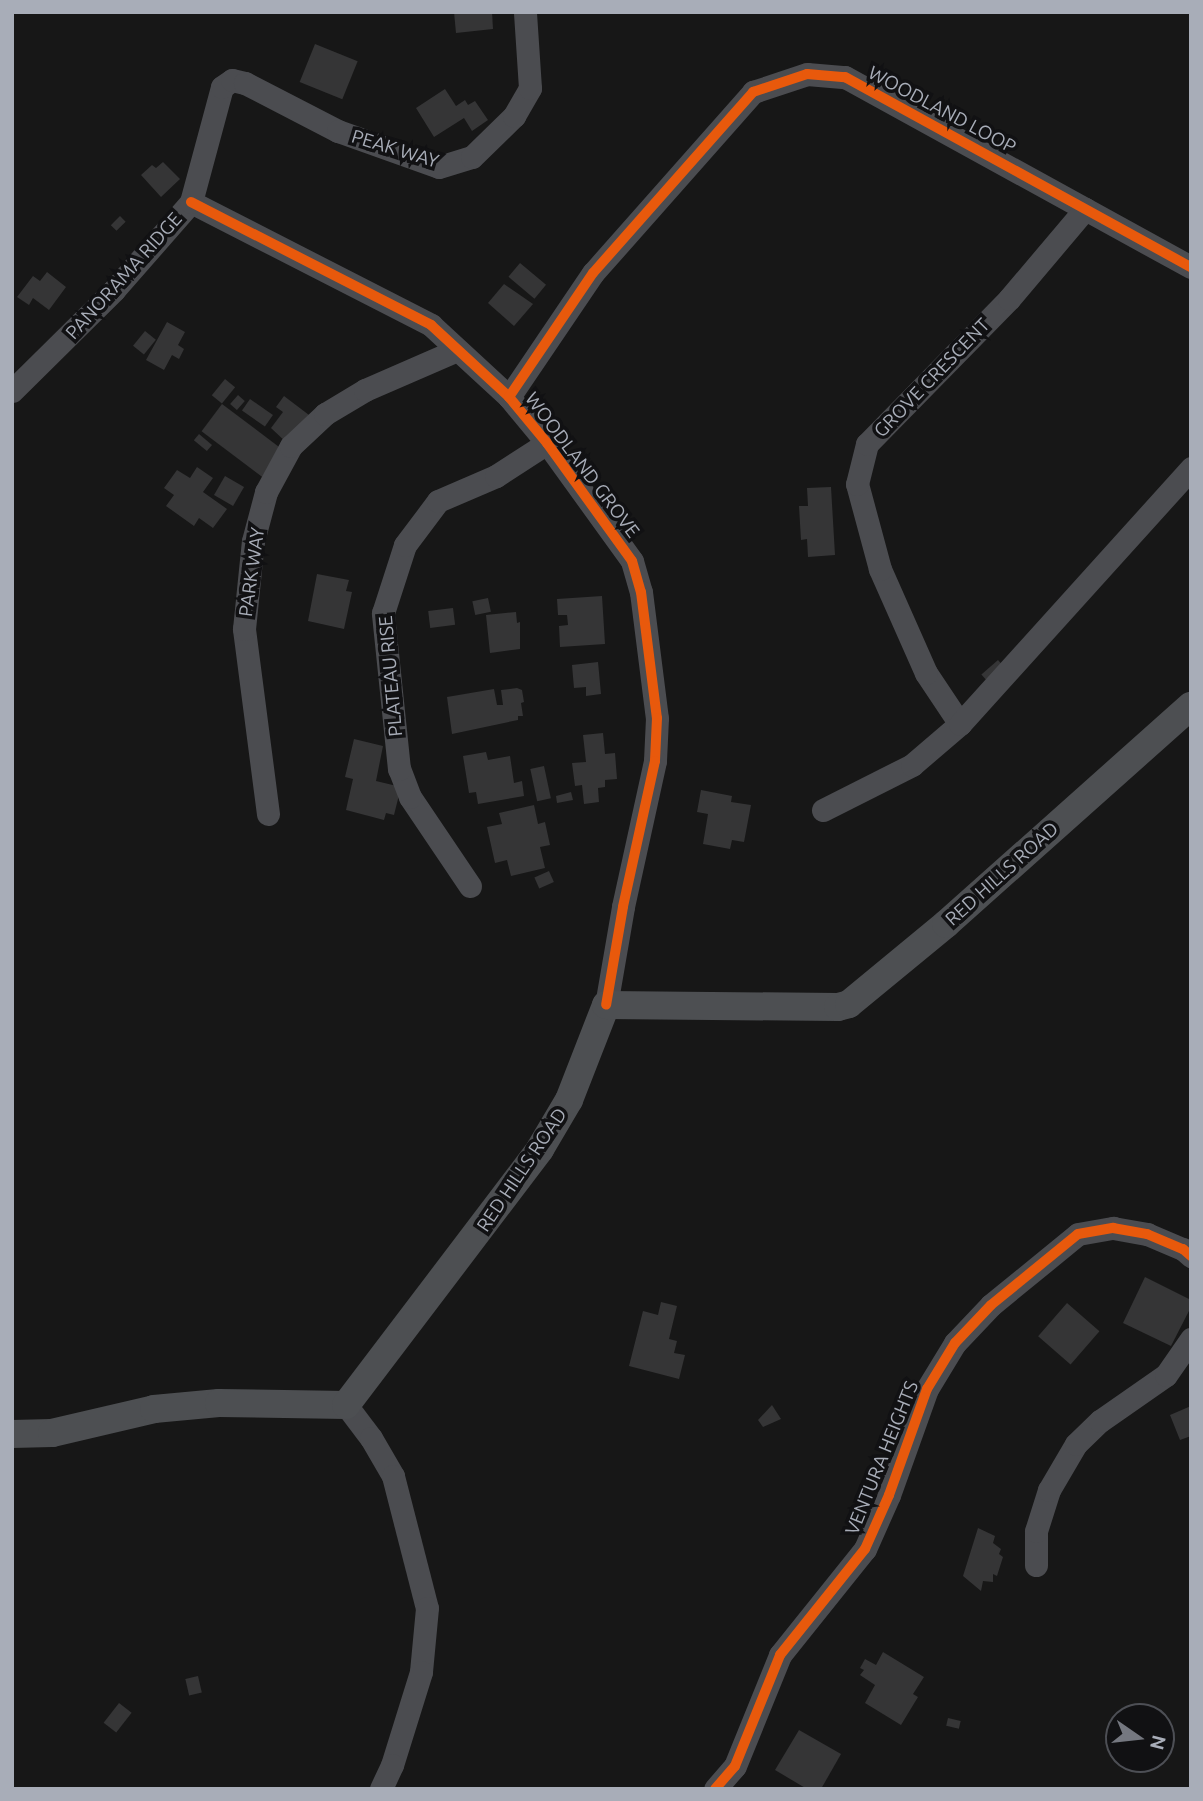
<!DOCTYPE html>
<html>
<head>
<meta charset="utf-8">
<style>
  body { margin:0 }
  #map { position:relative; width:1203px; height:1801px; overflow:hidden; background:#171717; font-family:Ubuntu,sans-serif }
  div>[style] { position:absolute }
  .building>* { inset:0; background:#353536; transform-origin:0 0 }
  .minor>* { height:23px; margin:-11.5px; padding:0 11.5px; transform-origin:11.5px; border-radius:11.5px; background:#4b4c50 }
  .major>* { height:28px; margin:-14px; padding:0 14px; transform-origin:14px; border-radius:14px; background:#4d4f52 }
  .cycleway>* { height:10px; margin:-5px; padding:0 5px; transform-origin:5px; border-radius:5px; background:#e8590c }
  span { translate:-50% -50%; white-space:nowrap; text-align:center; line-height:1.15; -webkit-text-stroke:7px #111113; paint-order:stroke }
  .street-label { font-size:19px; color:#a8adb8 }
  .frame { position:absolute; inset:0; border:14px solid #a8adb8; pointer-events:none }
  .north { position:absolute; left:1105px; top:1703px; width:70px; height:70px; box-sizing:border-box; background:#111113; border:2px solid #4d4f55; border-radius:50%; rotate:104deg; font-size:19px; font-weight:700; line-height:28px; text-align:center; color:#a8adb8 }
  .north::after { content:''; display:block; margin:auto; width:24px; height:32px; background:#757880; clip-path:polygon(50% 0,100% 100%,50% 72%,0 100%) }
</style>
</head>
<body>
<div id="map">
  <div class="building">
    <i style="clip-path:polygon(454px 12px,492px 12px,493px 29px,456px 33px)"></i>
    <i style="left:315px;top:44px;width:46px;height:41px;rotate:22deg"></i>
    <i style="clip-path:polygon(445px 89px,456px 106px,465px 100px,468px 105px,475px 101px,488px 120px,472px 131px,464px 118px,434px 137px,416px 108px)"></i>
    <i style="clip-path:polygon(163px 162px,180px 179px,161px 197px,141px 175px,152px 165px,156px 168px)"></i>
    <i style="left:120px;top:216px;width:8px;height:13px;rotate:45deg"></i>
    <i style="left:520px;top:263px;width:34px;height:18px;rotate:40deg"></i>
    <i style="clip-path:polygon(47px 272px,66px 287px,49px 310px,33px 298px,29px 305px,17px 297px,33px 276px,40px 281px)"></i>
    <i style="clip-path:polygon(504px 284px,533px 304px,514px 326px,488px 303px)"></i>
    <i style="clip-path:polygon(167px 322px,185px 332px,178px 345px,184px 349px,179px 359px,172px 355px,164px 370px,146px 360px)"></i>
    <i style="left:145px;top:331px;width:14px;height:19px;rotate:39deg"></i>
    <i style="left:225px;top:379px;width:13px;height:21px;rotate:39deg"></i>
    <i style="left:238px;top:395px;width:9px;height:12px;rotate:41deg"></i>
    <i style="clip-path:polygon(284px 396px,309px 415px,288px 444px,271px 428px,283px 412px,276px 407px)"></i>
    <i style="left:250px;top:399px;width:28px;height:14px;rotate:35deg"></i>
    <i style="left:222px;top:404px;width:76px;height:34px;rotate:37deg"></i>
    <i style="left:199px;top:434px;width:17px;height:8px;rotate:40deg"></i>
    <i style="clip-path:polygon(197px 467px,213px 478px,203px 492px,227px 509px,213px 528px,199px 518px,194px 526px,166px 506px,174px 495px,164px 488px,177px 470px,190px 478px)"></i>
    <i style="left:225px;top:476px;width:22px;height:22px;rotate:30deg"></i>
    <i style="clip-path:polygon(831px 487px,835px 555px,808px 557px,807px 539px,801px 540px,799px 506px,808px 506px,807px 488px)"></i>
    <i style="clip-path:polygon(317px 574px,349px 580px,346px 591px,352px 592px,344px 629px,308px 621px)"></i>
    <i style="clip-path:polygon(602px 596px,605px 644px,560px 647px,559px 626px,568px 625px,567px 615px,558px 615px,557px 599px)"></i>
    <i style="left:488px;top:598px;width:14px;height:16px;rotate:78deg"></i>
    <i style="left:453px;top:608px;width:17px;height:25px;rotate:83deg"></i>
    <i style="clip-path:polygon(516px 612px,517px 623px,520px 622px,520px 649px,490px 653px,486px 615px)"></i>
    <i style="left:998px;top:660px;width:9px;height:22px;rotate:49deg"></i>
    <i style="clip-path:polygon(598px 662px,601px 694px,586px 696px,586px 687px,574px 688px,572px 665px)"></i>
    <i style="clip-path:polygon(517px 688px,522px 690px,524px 702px,521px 703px,523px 716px,518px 716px,518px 720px,452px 734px,447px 697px,494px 689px,497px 705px,503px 705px,501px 690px)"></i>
    <i style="clip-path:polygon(603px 733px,605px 754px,615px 753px,617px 779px,605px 780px,605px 787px,598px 788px,599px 802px,584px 804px,582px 785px,575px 786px,572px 763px,586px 762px,583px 735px)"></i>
    <i style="clip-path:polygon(354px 739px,383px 746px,376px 781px,401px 787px,394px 815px,386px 813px,384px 820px,346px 810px,353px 779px,345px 777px)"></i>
    <i style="clip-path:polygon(486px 752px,488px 760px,510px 756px,514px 783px,522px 781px,524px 796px,478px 804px,476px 792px,469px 793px,463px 756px)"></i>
    <i style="left:544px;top:766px;width:33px;height:14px;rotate:78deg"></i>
    <i style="clip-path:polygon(701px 790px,732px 796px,731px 802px,751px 805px,744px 842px,732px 840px,730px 849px,703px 844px,708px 814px,697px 812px)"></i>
    <i style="clip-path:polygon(571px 792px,573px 800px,557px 803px,556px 796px)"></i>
    <i style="clip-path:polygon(534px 805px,538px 824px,545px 822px,550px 845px,540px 847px,545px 868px,511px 876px,507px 860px,495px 863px,487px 827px,502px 824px,499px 813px)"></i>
    <i style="left:549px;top:871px;width:12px;height:16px;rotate:66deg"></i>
    <i style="clip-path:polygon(1145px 1277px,1191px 1300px,1191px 1307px,1171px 1346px,1123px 1323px)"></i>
    <i style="clip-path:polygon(661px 1302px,677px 1306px,669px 1339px,677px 1341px,674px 1353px,685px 1355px,679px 1379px,629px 1366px,643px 1311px,658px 1315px)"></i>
    <i style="left:1067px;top:1303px;width:43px;height:44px;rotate:41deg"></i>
    <i style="clip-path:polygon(772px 1405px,781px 1419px,763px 1427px,758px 1420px)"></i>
    <i style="clip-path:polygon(1191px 1406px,1191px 1436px,1180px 1440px,1170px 1415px)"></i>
    <i style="clip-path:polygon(978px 1528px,995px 1536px,993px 1543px,1001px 1549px,999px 1554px,1003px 1557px,997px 1576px,993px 1574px,993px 1582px,983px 1581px,981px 1591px,963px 1576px)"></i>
    <i style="clip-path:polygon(883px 1652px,924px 1677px,913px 1694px,918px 1697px,901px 1725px,865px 1703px,875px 1685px,860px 1675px,864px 1670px,860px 1668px,865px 1659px,876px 1665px)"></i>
    <i style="left:198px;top:1676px;width:17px;height:13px;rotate:77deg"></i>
    <i style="left:119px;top:1703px;width:16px;height:25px;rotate:38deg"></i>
    <i style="left:948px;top:1718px;width:13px;height:8px;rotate:13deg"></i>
    <i style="clip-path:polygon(799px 1730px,841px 1754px,821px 1789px,807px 1789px,775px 1770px)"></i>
  </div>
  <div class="minor">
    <i style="left:191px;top:202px;width:270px;rotate:27.1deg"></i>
    <i style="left:431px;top:325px;width:106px;rotate:42.7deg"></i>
    <i style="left:509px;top:397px;width:60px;rotate:50.4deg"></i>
    <i style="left:547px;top:443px;width:145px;rotate:54.2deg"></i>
    <i style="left:632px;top:561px;width:32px;rotate:74deg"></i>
    <i style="left:641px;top:592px;width:127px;rotate:82.8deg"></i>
    <i style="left:657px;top:718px;width:43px;rotate:92.7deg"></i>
    <i style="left:655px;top:761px;width:149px;rotate:102.4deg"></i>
    <i style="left:623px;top:907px;width:99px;rotate:99.8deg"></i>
    <i style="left:12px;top:391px;width:144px;rotate:-44.7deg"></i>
    <i style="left:114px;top:290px;width:117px;rotate:-48.8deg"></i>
    <i style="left:191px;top:202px;width:119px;rotate:-74.9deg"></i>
    <i style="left:222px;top:87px;width:12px;rotate:-35deg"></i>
    <i style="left:232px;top:80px;width:13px;rotate:13deg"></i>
    <i style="left:245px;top:83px;width:105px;rotate:27.3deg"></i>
    <i style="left:338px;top:131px;width:107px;rotate:19.6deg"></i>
    <i style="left:439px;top:167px;width:34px;rotate:-17deg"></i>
    <i style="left:472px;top:157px;width:59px;rotate:-44.3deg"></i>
    <i style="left:514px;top:116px;width:32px;rotate:-60deg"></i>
    <i style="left:530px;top:88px;width:76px;rotate:-93.8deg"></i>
    <i style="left:509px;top:397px;width:150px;rotate:-55.9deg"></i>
    <i style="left:593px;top:273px;width:242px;rotate:-48.5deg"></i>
    <i style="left:753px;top:92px;width:57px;rotate:-18.4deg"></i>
    <i style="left:807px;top:74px;width:38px;rotate:5deg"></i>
    <i style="left:845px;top:77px;width:395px;rotate:28.8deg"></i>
    <i style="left:960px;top:724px;width:61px;rotate:-123.7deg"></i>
    <i style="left:926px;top:673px;width:114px;rotate:-113.9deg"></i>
    <i style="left:880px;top:569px;width:88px;rotate:-105.1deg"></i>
    <i style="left:857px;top:484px;width:41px;rotate:-76deg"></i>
    <i style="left:867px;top:444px;width:203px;rotate:-45.6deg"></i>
    <i style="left:1009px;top:299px;width:118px;rotate:-49.8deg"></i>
    <i style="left:823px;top:810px;width:100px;rotate:-26.8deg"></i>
    <i style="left:912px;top:765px;width:63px;rotate:-40.5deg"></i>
    <i style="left:960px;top:724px;width:345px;rotate:-47.9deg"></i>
    <i style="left:268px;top:814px;width:187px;rotate:-97.4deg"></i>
    <i style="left:244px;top:629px;width:88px;rotate:-84.2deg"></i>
    <i style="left:253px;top:541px;width:51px;rotate:-75.1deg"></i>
    <i style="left:266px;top:492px;width:52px;rotate:-61.5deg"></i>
    <i style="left:291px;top:446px;width:47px;rotate:-43.3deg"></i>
    <i style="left:325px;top:414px;width:47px;rotate:-31deg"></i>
    <i style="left:365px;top:390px;width:100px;rotate:-23.5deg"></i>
    <i style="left:470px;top:886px;width:107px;rotate:-124deg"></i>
    <i style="left:410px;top:797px;width:30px;rotate:-111deg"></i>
    <i style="left:399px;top:769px;width:157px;rotate:-95.9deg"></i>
    <i style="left:383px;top:613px;width:71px;rotate:-72.1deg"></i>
    <i style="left:405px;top:545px;width:55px;rotate:-53.1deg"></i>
    <i style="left:438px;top:501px;width:63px;rotate:-23.3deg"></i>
    <i style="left:496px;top:476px;width:61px;rotate:-32.9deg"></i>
    <i style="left:346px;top:1405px;width:41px;rotate:52.9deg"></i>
    <i style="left:371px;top:1438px;width:44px;rotate:59.9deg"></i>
    <i style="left:393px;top:1476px;width:136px;rotate:75.6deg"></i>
    <i style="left:427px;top:1608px;width:64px;rotate:95.4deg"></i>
    <i style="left:421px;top:1672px;width:97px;rotate:107.3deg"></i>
    <i style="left:392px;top:1765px;width:26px;rotate:115deg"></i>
    <i style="left:1036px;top:1565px;width:34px;rotate:-90deg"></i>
    <i style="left:1036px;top:1531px;width:43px;rotate:-72.4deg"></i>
    <i style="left:1049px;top:1490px;width:53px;rotate:-59.6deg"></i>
    <i style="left:1076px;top:1444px;width:33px;rotate:-44deg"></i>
    <i style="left:1100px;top:1421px;width:80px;rotate:-34.9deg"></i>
    <i style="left:1166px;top:1375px;width:44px;rotate:-55.2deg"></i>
    <i style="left:715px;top:1789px;width:30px;rotate:-49deg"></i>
    <i style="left:735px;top:1766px;width:120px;rotate:-67.9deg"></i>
    <i style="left:780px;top:1655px;width:136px;rotate:-51.3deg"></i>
    <i style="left:865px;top:1549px;width:59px;rotate:-66deg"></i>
    <i style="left:889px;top:1495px;width:113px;rotate:-70.3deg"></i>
    <i style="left:927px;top:1389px;width:54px;rotate:-58.7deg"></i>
    <i style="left:955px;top:1343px;width:52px;rotate:-46.5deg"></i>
    <i style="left:991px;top:1305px;width:112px;rotate:-39.2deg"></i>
    <i style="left:1078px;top:1234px;width:36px;rotate:-10deg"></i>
    <i style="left:1113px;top:1228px;width:35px;rotate:10deg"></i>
    <i style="left:1147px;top:1234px;width:39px;rotate:23deg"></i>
    <i style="left:1183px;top:1249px;width:11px;rotate:41deg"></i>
  </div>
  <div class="major">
    <i style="left:12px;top:1434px;width:40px;rotate:-1.4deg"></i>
    <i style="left:52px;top:1433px;width:105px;rotate:-13.2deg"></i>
    <i style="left:154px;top:1409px;width:65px;rotate:-5.3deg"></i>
    <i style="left:219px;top:1403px;width:127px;rotate:0.9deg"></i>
    <i style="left:346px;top:1405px;width:321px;rotate:-52.8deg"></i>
    <i style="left:540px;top:1149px;width:57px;rotate:-59.4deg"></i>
    <i style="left:569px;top:1100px;width:102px;rotate:-68.7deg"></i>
    <i style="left:606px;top:1005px;width:232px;rotate:0.5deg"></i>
    <i style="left:838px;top:1007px;width:11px;rotate:-15deg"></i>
    <i style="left:849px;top:1004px;width:126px;rotate:-39.5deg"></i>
    <i style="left:946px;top:924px;width:328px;rotate:-41.7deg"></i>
  </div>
  <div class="cycleway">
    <i style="left:191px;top:202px;width:270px;rotate:27.1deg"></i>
    <i style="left:431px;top:325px;width:106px;rotate:42.7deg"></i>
    <i style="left:509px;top:397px;width:60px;rotate:50.4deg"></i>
    <i style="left:547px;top:443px;width:145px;rotate:54.2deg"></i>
    <i style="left:632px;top:561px;width:32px;rotate:74deg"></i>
    <i style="left:641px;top:592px;width:127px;rotate:82.8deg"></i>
    <i style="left:657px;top:718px;width:43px;rotate:92.7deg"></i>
    <i style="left:655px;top:761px;width:149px;rotate:102.4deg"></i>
    <i style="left:623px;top:907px;width:99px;rotate:99.8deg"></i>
    <i style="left:509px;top:397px;width:150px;rotate:-55.9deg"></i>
    <i style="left:593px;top:273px;width:242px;rotate:-48.5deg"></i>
    <i style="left:753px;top:92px;width:57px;rotate:-18.4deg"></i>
    <i style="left:807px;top:74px;width:38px;rotate:5deg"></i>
    <i style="left:845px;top:77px;width:395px;rotate:28.8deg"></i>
    <i style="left:715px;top:1789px;width:30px;rotate:-49deg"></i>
    <i style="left:735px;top:1766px;width:120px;rotate:-67.9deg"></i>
    <i style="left:780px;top:1655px;width:136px;rotate:-51.3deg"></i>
    <i style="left:865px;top:1549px;width:59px;rotate:-66deg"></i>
    <i style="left:889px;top:1495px;width:113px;rotate:-70.3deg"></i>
    <i style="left:927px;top:1389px;width:54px;rotate:-58.7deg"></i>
    <i style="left:955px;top:1343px;width:52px;rotate:-46.5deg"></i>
    <i style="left:991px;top:1305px;width:112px;rotate:-39.2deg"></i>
    <i style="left:1078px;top:1234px;width:36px;rotate:-10deg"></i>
    <i style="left:1113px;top:1228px;width:35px;rotate:10deg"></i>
    <i style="left:1147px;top:1234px;width:39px;rotate:23deg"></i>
    <i style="left:1183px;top:1249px;width:11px;rotate:41deg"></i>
  </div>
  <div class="street-label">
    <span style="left:942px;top:110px;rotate:28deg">WOODLAND LOOP</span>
    <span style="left:395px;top:149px;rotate:17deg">PEAK WAY</span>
    <span style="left:124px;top:276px;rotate:-48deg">PANORAMA RIDGE</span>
    <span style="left:932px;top:378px;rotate:-46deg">GROVE CRESCENT</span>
    <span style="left:582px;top:465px;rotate:53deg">WOODLAND GROVE</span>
    <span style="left:252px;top:572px;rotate:-82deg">PARK WAY</span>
    <span style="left:391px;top:676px;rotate:-95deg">PLATEAU RISE</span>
    <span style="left:1002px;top:874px;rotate:-42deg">RED HILLS ROAD</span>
    <span style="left:522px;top:1170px;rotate:-56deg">RED HILLS ROAD</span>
    <span style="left:882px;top:1458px;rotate:-68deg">VENTURA HEIGHTS</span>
  </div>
  <div class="frame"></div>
  <div class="north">N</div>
</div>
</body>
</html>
